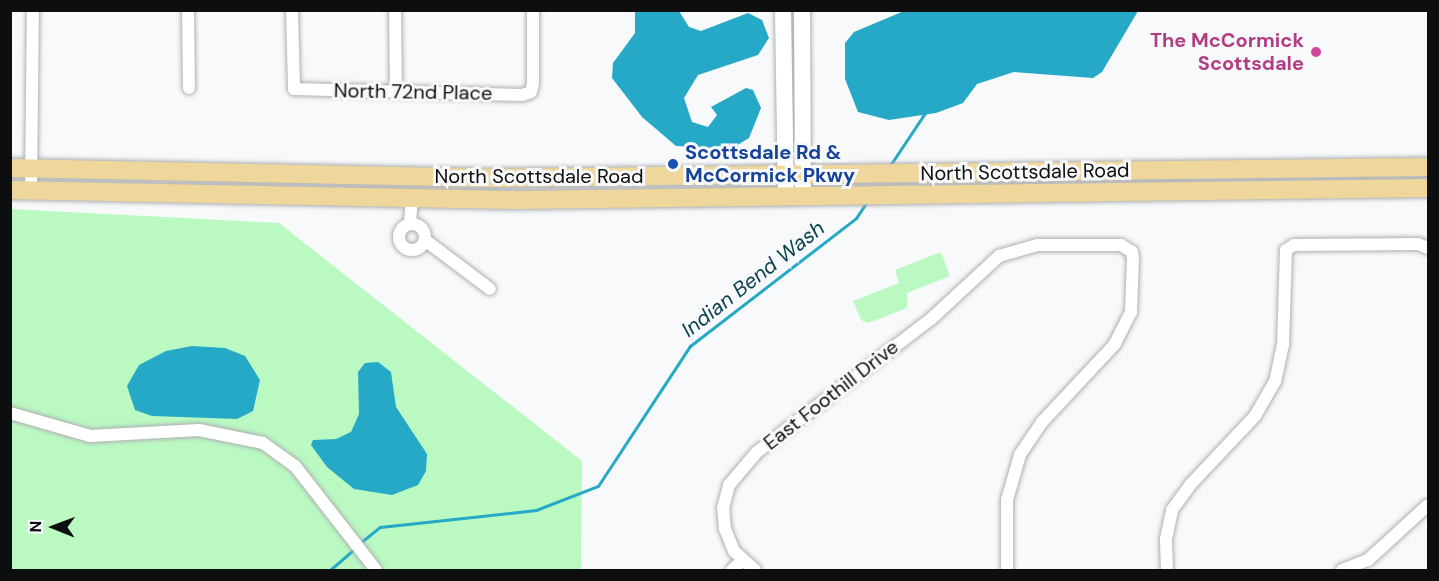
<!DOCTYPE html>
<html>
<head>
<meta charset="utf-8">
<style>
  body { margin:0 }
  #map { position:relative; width:1439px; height:581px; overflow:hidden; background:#f7f9fa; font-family:"DM Sans",sans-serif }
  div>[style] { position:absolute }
  .green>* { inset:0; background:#bafac2 }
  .water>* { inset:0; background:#25a9c7 }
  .stream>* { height:3px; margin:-1.5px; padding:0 1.5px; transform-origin:1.5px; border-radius:1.5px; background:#25a9c7 }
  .roads { filter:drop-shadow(0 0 2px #afb0b2) drop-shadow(0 0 2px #afb0b2) }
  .minor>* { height:12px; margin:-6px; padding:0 6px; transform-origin:6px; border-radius:6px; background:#fff }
  .minor>.ring { margin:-6px; padding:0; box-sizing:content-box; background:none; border:12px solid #fff; border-radius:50% }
  .secondary>* { height:16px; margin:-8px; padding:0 8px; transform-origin:8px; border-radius:8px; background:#fff }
  .primary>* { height:18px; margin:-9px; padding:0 9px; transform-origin:9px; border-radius:9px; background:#efd79c }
  .dots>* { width:16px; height:16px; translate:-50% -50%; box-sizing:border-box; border:3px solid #f7f9fa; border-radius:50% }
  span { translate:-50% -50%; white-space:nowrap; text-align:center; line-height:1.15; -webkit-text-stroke:6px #f7f9fa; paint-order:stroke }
  .hotel-label { font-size:20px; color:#b23c85; font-weight:700 }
  .right { translate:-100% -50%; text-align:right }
  .street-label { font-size:20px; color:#0d0e0e }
  .transit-label { font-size:20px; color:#164399; font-weight:700 }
  .left { translate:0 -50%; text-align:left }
  .water-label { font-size:21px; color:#073f4c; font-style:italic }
  .frame { position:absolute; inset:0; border:12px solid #0d0e0e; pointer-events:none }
  .north { position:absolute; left:24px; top:497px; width:60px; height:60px; -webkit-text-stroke:4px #f7f9fa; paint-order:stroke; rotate:271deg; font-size:16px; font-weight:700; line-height:24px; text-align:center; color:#0d0e0e }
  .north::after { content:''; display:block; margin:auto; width:21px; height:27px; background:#0d0e0e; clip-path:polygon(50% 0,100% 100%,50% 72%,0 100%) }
</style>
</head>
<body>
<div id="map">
  <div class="green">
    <i style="clip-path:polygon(10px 209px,279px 223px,582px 461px,581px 570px,11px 570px)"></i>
    <i style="clip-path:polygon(941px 252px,950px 276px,907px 293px,907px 308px,868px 323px,861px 320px,853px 301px,899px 283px,895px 270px)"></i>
  </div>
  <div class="water">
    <i style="clip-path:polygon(635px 11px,679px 11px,689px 27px,701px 31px,748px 13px,762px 20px,769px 38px,758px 55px,698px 75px,684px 98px,692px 122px,708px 127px,717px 115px,711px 107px,746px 88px,753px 90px,761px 108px,749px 138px,731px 149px,676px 146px,642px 117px,612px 78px,613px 63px,635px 33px)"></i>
    <i style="clip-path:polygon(904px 11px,904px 10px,1138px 11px,1102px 72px,1093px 78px,1014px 72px,977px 84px,963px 103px,936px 113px,889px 120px,858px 112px,845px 79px,845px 43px,854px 32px)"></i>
    <i style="clip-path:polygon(192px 346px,225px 348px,245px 356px,260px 380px,253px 411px,237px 419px,152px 416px,135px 410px,127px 386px,139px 365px,166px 351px)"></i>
    <i style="clip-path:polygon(378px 362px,391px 372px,396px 407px,427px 454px,426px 471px,418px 485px,392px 495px,354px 489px,327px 467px,311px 445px,313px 440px,336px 439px,351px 432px,359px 414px,358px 372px,365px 363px)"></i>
  </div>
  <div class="stream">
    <i style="left:889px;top:167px;width:65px;rotate:-56.3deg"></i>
    <i style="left:360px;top:543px;width:26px;rotate:-39deg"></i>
    <i style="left:380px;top:527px;width:157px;rotate:-6.2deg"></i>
    <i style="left:536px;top:510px;width:66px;rotate:-21.2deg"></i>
    <i style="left:598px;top:486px;width:168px;rotate:-56.7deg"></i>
    <i style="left:690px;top:346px;width:210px;rotate:-37.6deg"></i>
    <i style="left:856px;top:218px;width:18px;rotate:-56deg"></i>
    <i style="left:330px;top:570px;width:33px;rotate:-41deg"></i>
  </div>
  <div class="roads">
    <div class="minor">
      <i style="left:188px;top:10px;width:78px;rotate:89.3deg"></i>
      <i style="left:292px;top:10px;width:79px;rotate:88.5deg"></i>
      <i style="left:294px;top:89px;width:228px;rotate:1.5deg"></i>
      <i style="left:522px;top:95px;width:9px;rotate:-18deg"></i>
      <i style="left:531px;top:92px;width:9px;rotate:-77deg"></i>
      <i style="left:533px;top:83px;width:73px;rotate:-90deg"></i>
      <i style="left:395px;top:10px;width:81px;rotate:89.3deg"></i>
      <i style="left:31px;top:190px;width:180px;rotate:-89.4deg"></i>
      <i style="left:410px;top:224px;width:26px;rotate:-86deg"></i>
      <i class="ring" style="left:399px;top:224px;width:14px;height:14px"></i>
      <i style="left:425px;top:240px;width:81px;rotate:37deg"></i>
      <i style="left:10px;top:413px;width:83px;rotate:16deg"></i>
      <i style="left:90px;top:436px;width:109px;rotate:-3.2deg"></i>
      <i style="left:199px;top:430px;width:65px;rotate:11.5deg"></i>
      <i style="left:263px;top:443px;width:39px;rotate:36deg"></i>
      <i style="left:295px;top:466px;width:132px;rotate:52.1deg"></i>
      <i style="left:732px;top:570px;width:13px;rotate:-42deg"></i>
      <i style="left:755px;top:570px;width:28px;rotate:-138deg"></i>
      <i style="left:734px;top:551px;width:24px;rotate:-112deg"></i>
      <i style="left:725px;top:529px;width:21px;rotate:-95deg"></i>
      <i style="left:723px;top:508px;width:24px;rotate:-75deg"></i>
      <i style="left:729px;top:485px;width:43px;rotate:-49.7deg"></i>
      <i style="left:757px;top:452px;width:219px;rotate:-37.4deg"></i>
      <i style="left:931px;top:319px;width:93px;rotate:-42.8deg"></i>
      <i style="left:999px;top:256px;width:40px;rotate:-16deg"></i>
      <i style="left:1037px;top:245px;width:84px"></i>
      <i style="left:1121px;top:245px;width:13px;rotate:32deg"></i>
      <i style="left:1132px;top:252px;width:7px;rotate:82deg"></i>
      <i style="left:1133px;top:259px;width:53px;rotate:92.2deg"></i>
      <i style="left:1131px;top:312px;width:36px;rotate:117deg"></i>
      <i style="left:1115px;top:344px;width:107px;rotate:133.1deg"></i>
      <i style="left:1042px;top:422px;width:40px;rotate:124deg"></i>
      <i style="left:1020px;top:455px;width:47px;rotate:106.1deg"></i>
      <i style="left:1007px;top:500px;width:70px;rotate:90deg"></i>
      <i style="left:1167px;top:570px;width:31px;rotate:-92deg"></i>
      <i style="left:1166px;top:539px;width:30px;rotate:-78deg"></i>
      <i style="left:1172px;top:510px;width:31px;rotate:-54deg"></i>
      <i style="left:1190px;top:485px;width:95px;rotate:-46.7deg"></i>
      <i style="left:1255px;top:416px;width:39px;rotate:-60deg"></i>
      <i style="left:1275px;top:382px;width:38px;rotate:-78deg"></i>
      <i style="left:1283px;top:345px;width:95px;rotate:-88.2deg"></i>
      <i style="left:1286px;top:250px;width:9px;rotate:-32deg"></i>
      <i style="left:1294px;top:245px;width:124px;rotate:-0.5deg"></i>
      <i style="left:1418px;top:244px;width:11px;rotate:22deg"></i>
      <i style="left:1342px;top:570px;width:28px;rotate:-21deg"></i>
      <i style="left:1368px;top:560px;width:81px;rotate:-42.5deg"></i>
    </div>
    <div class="secondary">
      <i style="left:783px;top:10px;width:186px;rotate:89.1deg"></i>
      <i style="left:802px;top:10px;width:186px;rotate:89.7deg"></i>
    </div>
    <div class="primary">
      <i style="left:10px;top:168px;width:482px;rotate:1.2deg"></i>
      <i style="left:492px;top:178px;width:936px;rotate:-0.67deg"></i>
      <i style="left:10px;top:190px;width:508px;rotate:1.13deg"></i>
      <i style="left:518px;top:200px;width:910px;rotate:-0.76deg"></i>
    </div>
  </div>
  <div class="dots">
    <i style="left:1316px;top:52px;background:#d1479c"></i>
    <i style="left:673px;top:164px;background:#1a4fb4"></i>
  </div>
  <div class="hotel-label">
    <span class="right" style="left:1304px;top:52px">The McCormick<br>Scottsdale</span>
  </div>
  <div class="street-label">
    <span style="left:413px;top:92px;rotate:1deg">North 72nd Place</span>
    <span style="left:1025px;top:172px;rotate:-1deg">North Scottsdale Road</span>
    <span style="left:539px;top:176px">North Scottsdale Road</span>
    <span style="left:831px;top:395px;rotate:-38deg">East Foothill Drive</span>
  </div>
  <div class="transit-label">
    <span class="left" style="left:685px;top:164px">Scottsdale Rd &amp;<br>McCormick Pkwy</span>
  </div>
  <div class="water-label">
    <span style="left:753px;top:279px;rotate:-38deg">Indian Bend Wash</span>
  </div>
  <div class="frame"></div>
  <div class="north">N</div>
</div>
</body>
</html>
